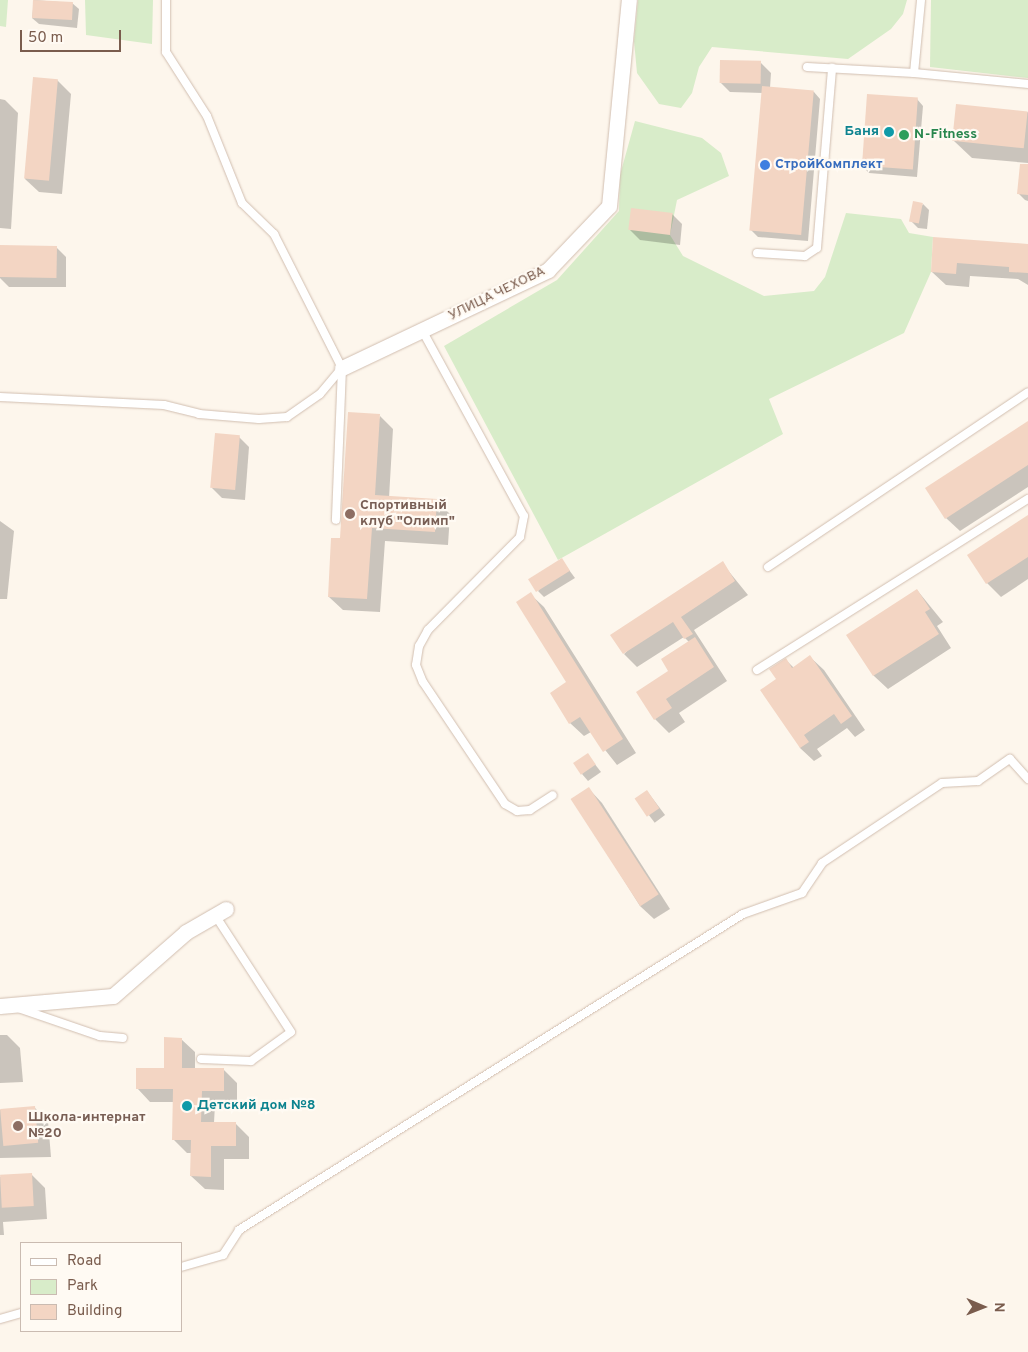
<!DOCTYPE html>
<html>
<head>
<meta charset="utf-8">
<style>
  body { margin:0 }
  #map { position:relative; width:1028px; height:1352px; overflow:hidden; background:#fdf6ec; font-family:Overpass,sans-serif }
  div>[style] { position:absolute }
  .green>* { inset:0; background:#d8ecc9 }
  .shadow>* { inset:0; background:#0003; transform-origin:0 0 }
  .building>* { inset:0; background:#f3d5c3; transform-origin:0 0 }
  .roads { filter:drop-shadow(0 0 1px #d1beb0) drop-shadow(0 0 1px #d1beb0) }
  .lane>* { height:8px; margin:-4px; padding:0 4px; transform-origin:4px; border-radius:4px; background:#fff }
  .street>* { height:15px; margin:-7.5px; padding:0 7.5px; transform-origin:7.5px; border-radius:7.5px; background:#fff }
  .dots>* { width:14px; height:14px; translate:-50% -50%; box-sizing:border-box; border:2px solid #fffaf3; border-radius:50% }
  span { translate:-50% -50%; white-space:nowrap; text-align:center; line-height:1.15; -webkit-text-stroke:4.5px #fffaf3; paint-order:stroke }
  .culture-label { font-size:14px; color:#0d838f; font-weight:700 }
  .right { translate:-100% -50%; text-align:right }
  .left { translate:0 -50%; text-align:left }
  .leisure-label { font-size:14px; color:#27864d; font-weight:700 }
  .shop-label { font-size:14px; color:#366cbe; font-weight:700 }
  .street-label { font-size:14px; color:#7a5c4d }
  .education-label { font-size:14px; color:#785e54; font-weight:700 }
  .legend { position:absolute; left:20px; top:1242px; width:162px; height:90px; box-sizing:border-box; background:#fffaf3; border:1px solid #cabbb1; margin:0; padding:6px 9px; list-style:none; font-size:15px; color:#7a5c4d }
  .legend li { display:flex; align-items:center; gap:10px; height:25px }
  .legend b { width:25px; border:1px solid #cabbb1 }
  .north { position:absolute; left:958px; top:1282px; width:50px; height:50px; -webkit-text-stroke:4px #fffaf3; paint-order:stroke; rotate:91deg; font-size:14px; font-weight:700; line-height:20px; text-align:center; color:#7a5c4d }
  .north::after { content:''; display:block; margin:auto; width:18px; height:22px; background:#7a5c4d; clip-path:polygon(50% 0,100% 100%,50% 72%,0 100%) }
  .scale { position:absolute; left:20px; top:30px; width:101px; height:22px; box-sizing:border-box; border:2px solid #7a5c4d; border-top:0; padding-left:6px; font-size:15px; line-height:18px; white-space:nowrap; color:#7a5c4d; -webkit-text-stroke:4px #fffaf3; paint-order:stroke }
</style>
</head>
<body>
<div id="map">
  <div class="green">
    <i style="clip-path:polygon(0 0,8px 0,6px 27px,0 26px)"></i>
    <i style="clip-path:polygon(85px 0,153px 0,152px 44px,86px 35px)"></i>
    <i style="clip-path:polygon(638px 0,907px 0,903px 14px,891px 29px,848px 59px,712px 47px,699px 67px,692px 93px,681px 108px,659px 104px,637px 73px,634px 41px)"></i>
    <i style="clip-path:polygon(931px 0,1028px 0,1028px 78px,930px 67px)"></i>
    <i style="clip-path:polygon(635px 121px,702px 138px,721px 153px,729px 176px,677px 200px,670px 235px,683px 256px,764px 296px,814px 291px,825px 277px,846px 213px,901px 219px,909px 233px,933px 237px,931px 272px,904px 333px,769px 399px,783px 434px,558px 560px,444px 346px,557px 280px,619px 211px,620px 175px)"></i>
  </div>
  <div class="shadow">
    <i style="clip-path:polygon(34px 0,72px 3px,79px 9px,77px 28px,39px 24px,32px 18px)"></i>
    <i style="clip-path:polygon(761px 63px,771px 73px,770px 88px,814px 92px,820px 99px,808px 241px,758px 237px,751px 230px,763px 93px,730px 92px,720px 82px)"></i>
    <i style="clip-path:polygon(57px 80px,71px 94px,62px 194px,39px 192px,25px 179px)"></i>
    <i style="clip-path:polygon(0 99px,5px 100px,18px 113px,11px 229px,0 228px)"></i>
    <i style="clip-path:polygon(917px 99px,923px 106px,917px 177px,869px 173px,862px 166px)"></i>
    <i style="clip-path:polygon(1028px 112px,1028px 163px,972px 158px,954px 141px)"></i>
    <i style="clip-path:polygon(1028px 183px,1028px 201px,1025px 200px,1019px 194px)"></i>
    <i style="clip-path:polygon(923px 204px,929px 210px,927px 229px,918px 228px,911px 221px)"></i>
    <i style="clip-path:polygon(672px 214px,682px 224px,680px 245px,640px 240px,630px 230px)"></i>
    <i style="clip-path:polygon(935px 239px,1028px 245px,1028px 285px,1018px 279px,970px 276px,969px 287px,946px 285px,932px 272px)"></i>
    <i style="clip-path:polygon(0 247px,56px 247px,66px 257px,66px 287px,9px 287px,0 278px)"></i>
    <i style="clip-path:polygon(380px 416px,393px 429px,389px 498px,436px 500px,450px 514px,448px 545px,385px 541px,380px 612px,343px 610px,329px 597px,341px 539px)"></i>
    <i style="clip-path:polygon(1028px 422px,1028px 487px,960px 531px,946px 518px)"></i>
    <i style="clip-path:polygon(239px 437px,249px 447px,245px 500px,222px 498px,212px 488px)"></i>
    <i style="clip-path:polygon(1028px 517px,1028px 579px,1001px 597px,987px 583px,969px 555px)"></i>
    <i style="clip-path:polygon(0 521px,14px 531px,7px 599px,0 599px)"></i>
    <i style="clip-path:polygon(561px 559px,575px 578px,544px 597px,538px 591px)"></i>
    <i style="clip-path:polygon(722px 563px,748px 595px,694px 630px,727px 681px,679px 713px,685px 722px,669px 733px,655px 719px,670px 672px,689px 642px,684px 637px,637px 667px,624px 654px)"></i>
    <i style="clip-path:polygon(917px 590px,943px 622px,937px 626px,951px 648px,888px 689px,874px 676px,848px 635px)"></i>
    <i style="clip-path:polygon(530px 594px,544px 607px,636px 753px,617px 765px,591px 732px,584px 736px,570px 723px,568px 683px)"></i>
    <i style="clip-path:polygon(810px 657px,824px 670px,865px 730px,855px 737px,847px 728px,817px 749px,822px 756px,814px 761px,800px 748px,778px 679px,786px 660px,794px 668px)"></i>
    <i style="clip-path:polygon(587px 754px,601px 772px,588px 781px,582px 774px)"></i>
    <i style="clip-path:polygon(589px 789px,602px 803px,670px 909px,654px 919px,640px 906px,573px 799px)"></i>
    <i style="left:647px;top:791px;width:30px;height:13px;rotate:53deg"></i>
    <i style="clip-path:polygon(0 1035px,7px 1035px,20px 1048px,23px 1082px,0 1083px)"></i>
    <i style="clip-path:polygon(181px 1039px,195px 1052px,195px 1069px,223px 1069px,237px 1083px,237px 1104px,215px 1104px,214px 1123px,236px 1124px,249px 1137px,249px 1159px,224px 1159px,224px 1190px,205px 1189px,191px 1176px,192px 1153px,187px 1153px,174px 1140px,174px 1102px,150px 1102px,137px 1088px,165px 1069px)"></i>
    <i style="clip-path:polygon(34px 1107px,48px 1121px,51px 1157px,0 1158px,0 1110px)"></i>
    <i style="clip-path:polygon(31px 1174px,45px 1188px,47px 1219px,3px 1222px,4px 1235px,0 1235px,0 1177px)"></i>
  </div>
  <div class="building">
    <i style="left:33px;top:0;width:40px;height:18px;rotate:3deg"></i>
    <i style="left:720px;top:60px;width:41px;height:23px;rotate:1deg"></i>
    <i style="left:33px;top:77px;width:25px;height:102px;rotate:5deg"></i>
    <i style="left:762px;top:86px;width:52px;height:145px;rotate:5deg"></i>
    <i style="left:867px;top:94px;width:51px;height:72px;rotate:4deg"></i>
    <i style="left:956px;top:104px;width:72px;height:37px;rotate:6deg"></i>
    <i style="clip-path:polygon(1020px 164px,1028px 164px,1028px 195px,1017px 194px)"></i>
    <i style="left:913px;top:201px;width:10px;height:21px;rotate:11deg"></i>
    <i style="left:631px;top:208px;width:42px;height:22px;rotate:7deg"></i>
    <i style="clip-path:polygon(933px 237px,1028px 244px,1028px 273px,1009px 272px,1009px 267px,957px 263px,956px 274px,931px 272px)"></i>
    <i style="left:0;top:245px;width:57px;height:32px;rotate:1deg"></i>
    <i style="clip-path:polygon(348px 412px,380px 414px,375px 495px,437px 499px,435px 532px,372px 528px,367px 599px,328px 597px,331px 538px,340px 538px)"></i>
    <i style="clip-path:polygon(1028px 421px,1028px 465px,945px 519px,925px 488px)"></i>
    <i style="left:215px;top:433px;width:25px;height:55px;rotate:5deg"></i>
    <i style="clip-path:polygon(1028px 515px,1028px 557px,986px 584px,967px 555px)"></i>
    <i style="left:562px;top:558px;width:15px;height:40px;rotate:58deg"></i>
    <i style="clip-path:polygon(723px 561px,735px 581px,681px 617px,693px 634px,684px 639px,673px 622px,623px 654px,610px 635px)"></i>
    <i style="clip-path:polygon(917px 589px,930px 609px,925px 612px,939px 634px,873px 676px,846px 635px)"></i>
    <i style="clip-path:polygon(531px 592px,623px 739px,603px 752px,580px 717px,569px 724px,550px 693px,566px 682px,516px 602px)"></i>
    <i style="clip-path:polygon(695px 637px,714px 667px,666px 699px,672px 708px,654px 720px,636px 692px,668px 671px,661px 659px)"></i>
    <i style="clip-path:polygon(810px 655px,852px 716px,841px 724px,834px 714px,804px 735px,809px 742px,800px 748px,760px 690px,776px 679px,769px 669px,786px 658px,792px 668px)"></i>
    <i style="left:588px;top:753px;width:14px;height:18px;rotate:56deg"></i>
    <i style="left:589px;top:787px;width:128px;height:22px;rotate:57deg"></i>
    <i style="left:647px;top:790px;width:22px;height:15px;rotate:56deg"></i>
    <i style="clip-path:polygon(164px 1037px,182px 1038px,182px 1068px,224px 1068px,224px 1091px,202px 1091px,201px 1122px,236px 1122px,236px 1146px,211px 1146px,211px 1177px,190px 1176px,191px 1140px,172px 1140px,173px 1089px,136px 1089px,136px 1068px,164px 1068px)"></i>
    <i style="left:35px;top:1106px;width:37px;height:35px;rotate:85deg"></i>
    <i style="left:32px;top:1173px;width:33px;height:32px;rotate:87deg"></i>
  </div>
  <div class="roads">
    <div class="lane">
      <i style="left:166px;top:0;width:52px;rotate:90deg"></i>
      <i style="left:166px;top:52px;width:76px;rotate:57.4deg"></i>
      <i style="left:207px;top:116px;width:94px;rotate:68.1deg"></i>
      <i style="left:242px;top:203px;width:45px;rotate:44.1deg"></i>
      <i style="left:274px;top:234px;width:150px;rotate:63.1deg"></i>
      <i style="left:342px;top:368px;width:152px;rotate:92.3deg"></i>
      <i style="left:807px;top:67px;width:107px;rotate:3.2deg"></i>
      <i style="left:914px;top:73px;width:73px;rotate:-84.5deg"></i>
      <i style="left:914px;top:73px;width:115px;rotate:5.5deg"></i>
      <i style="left:757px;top:253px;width:48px;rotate:3.6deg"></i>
      <i style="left:805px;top:256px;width:14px;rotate:-34deg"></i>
      <i style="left:817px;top:248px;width:181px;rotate:-85.2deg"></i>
      <i style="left:422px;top:330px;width:212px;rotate:61.3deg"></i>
      <i style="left:524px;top:516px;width:21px;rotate:101deg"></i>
      <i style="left:520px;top:537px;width:131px;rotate:134.7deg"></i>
      <i style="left:428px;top:630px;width:18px;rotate:119deg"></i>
      <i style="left:419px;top:646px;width:19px;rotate:99deg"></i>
      <i style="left:416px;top:665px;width:18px;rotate:68deg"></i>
      <i style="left:423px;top:682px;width:147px;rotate:56.1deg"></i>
      <i style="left:505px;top:804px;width:14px;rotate:30deg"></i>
      <i style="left:517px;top:811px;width:13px;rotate:-4deg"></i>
      <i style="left:530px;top:810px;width:27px;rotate:-33deg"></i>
      <i style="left:0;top:397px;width:164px;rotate:2.8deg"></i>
      <i style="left:164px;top:405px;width:36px;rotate:14deg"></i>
      <i style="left:199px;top:414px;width:60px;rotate:4.8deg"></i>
      <i style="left:259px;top:419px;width:28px;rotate:-4deg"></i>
      <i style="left:287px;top:417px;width:40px;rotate:-34.9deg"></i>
      <i style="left:320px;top:394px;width:34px;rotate:-50deg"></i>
      <i style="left:768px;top:567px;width:313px;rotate:-33.9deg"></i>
      <i style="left:757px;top:670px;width:320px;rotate:-32.3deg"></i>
      <i style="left:18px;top:1008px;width:87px;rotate:18.9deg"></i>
      <i style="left:100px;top:1036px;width:23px;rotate:5deg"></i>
      <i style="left:201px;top:1059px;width:50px;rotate:2.3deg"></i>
      <i style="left:251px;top:1061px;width:49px;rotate:-35.9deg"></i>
      <i style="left:291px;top:1032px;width:140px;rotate:-123deg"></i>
      <i style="left:181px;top:1267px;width:44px;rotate:-15.9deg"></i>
      <i style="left:223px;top:1255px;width:30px;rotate:-57deg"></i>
      <i style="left:239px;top:1230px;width:595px;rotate:-32.09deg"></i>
      <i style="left:743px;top:914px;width:63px;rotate:-19.6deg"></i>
      <i style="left:802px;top:893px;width:36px;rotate:-56deg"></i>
      <i style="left:822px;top:863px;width:144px;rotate:-33.7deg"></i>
      <i style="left:942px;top:783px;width:36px;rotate:-3deg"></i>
      <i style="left:978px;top:781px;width:39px;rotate:-35deg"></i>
      <i style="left:1010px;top:759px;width:27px;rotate:48deg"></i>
      <i style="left:0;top:1319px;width:22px;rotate:-16deg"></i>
    </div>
    <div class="street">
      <i style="left:342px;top:368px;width:228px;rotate:-25.4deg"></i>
      <i style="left:548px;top:270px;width:88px;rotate:-46.4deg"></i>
      <i style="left:609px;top:206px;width:207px;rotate:-84.5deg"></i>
      <i style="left:0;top:1006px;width:113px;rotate:-5.1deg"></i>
      <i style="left:113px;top:996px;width:97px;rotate:-41.2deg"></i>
      <i style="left:186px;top:932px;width:46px;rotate:-29.9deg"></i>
    </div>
  </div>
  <div class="dots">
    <i style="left:889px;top:132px;background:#0f9aa8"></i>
    <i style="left:904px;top:135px;background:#2e9e5b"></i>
    <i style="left:765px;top:165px;background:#3f7fe0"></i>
    <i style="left:350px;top:514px;background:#8d6e63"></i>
    <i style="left:187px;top:1106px;background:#0f9aa8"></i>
    <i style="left:18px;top:1126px;background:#8d6e63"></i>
  </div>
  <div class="culture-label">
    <span class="right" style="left:879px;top:132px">Баня</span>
    <span class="left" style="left:197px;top:1106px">Детский дом №8</span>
  </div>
  <div class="leisure-label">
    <span class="left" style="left:914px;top:135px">N-Fitness</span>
  </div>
  <div class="shop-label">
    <span class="left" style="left:775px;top:165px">СтройКомплект</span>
  </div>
  <div class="street-label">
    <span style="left:497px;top:294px;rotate:-26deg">УЛИЦА ЧЕХОВА</span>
  </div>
  <div class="education-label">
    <span class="left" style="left:360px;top:514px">Спортивный<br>клуб "Олимп"</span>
    <span class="left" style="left:28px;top:1126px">Школа-интернат<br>№20</span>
  </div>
  <ul class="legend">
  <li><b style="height:6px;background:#fff"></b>Road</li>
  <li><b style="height:14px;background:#d8ecc9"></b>Park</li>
  <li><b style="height:14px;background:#f3d5c3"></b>Building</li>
  </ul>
  <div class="north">N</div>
  <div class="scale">50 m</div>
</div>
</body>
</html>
